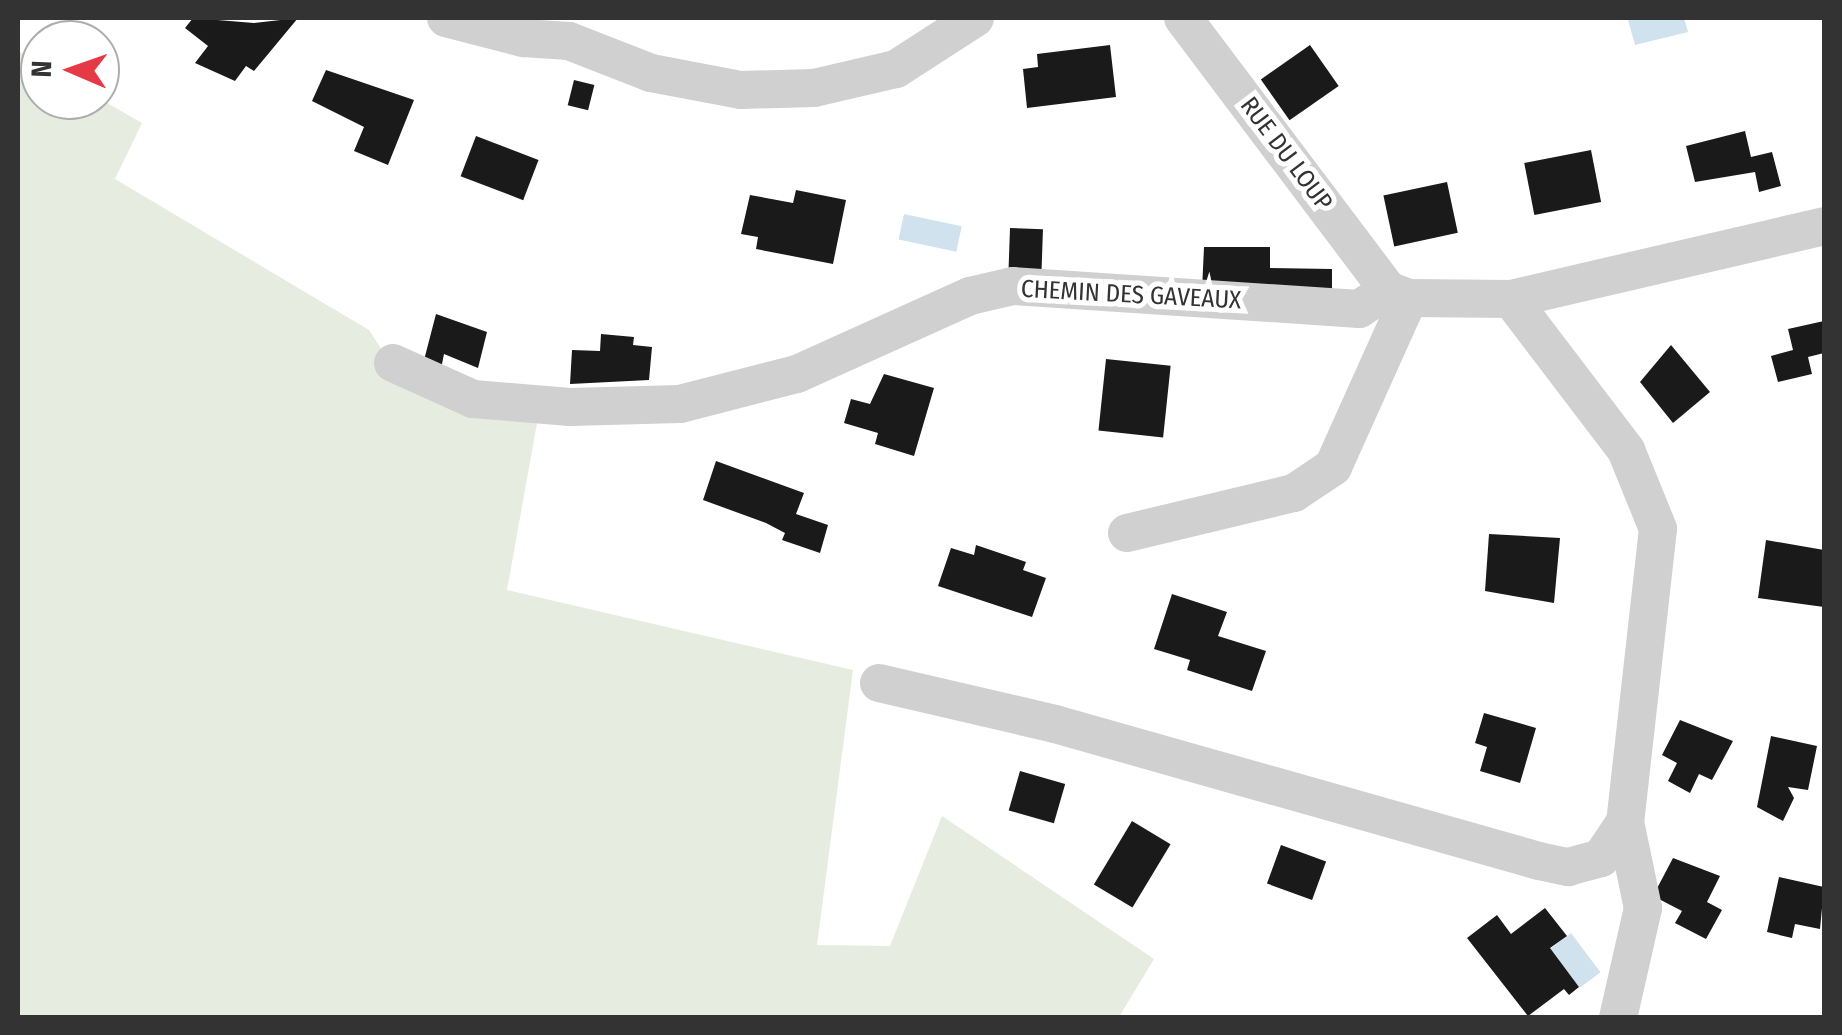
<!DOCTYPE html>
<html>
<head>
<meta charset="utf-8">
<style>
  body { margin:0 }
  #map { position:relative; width:1842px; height:1035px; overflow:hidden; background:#fff; font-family:"Fira Sans Condensed",sans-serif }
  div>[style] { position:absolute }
  .green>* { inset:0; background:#e6ecdf }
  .water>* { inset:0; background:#cfe2ee; transform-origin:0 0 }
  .building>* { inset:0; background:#1a1a1a; transform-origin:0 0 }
  .minor>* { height:38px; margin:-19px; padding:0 19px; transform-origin:19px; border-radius:19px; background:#d0d0d0 }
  span { translate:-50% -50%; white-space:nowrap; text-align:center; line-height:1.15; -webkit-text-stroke:10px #fff; paint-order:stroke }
  .street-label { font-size:25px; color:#333 }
  .frame { position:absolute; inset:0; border:20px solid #333; pointer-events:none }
  .north { position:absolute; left:20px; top:20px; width:100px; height:100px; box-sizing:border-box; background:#fff; border:2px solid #adadad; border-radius:50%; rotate:272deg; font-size:28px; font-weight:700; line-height:40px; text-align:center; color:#333 }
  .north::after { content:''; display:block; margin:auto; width:35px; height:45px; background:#e63946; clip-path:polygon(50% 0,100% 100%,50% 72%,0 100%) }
</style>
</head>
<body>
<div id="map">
  <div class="green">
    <i style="clip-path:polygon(18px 51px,40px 64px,40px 100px,100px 99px,142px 123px,115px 179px,369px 330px,404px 384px,537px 423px,507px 590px,853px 670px,817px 945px,890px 946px,942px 816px,1154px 959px,1119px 1017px,18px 1017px)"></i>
  </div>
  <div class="water">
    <i style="clip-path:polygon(1684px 18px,1688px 32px,1635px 45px,1628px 20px)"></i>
    <i style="left:904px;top:214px;width:59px;height:26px;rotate:12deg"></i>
    <i style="left:1571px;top:933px;width:49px;height:26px;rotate:53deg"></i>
  </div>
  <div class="building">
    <i style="clip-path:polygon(193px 18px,254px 23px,298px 18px,254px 71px,246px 66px,235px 81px,195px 63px,208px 46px,185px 28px)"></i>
    <i style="clip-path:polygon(1110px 45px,1116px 97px,1027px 108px,1023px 69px,1038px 67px,1037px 54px)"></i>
    <i style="left:1310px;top:45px;width:50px;height:60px;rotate:55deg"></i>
    <i style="clip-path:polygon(326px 70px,414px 100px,388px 165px,354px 151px,364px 127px,312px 101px)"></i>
    <i style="left:574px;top:80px;width:21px;height:26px;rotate:14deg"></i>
    <i style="clip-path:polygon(1745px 131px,1751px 157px,1772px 152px,1781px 186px,1759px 192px,1755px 172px,1695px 182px,1686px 146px)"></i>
    <i style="left:476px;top:136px;width:67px;height:43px;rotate:21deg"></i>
    <i style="left:1591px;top:150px;width:53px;height:68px;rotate:79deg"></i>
    <i style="left:1447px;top:182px;width:52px;height:65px;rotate:78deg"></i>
    <i style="clip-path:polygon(796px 190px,846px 200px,833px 264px,756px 249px,758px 237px,741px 234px,750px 195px,793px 203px)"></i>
    <i style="left:1010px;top:228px;width:33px;height:43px;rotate:2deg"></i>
    <i style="clip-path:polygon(1204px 247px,1270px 247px,1270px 268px,1332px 269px,1332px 303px,1202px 290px)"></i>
    <i style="clip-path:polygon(436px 314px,487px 332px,478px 368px,444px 354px,441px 369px,423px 364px)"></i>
    <i style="clip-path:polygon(1824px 321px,1824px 353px,1808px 357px,1812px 374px,1778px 382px,1771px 356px,1793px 350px,1788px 329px)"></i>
    <i style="clip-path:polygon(601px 334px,634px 337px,633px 345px,652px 347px,649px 380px,570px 384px,572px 350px,600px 351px)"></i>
    <i style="clip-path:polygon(1671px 345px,1710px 392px,1673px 423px,1640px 382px)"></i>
    <i style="left:1106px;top:359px;width:65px;height:72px;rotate:6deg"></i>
    <i style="clip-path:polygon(884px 374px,934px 388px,914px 456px,875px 444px,878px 433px,844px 423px,851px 399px,870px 404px)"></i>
    <i style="clip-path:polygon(716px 461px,804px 493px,796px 514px,828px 525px,820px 553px,782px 540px,785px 533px,766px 523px,703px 500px)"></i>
    <i style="clip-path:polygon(1489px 534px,1560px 538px,1554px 603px,1485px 591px)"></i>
    <i style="clip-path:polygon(1766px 540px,1824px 550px,1824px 607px,1758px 598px)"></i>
    <i style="clip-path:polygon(976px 545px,1026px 562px,1023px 570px,1046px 578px,1032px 617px,938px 586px,951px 548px,974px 555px)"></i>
    <i style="clip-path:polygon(1172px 594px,1227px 612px,1218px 636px,1266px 651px,1252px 691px,1187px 670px,1190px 660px,1154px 649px)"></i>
    <i style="clip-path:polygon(1484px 713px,1536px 728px,1520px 783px,1480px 771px,1487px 747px,1475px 743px)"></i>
    <i style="clip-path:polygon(1680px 720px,1733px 741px,1712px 780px,1699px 774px,1690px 793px,1668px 781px,1677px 763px,1662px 755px)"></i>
    <i style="clip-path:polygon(1771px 736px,1817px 746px,1808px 790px,1788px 787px,1794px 798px,1783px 821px,1757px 807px)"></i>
    <i style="left:1020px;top:771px;width:47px;height:41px;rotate:16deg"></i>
    <i style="left:1132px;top:821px;width:45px;height:74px;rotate:31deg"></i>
    <i style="left:1281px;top:845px;width:48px;height:41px;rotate:20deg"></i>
    <i style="clip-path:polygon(1673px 858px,1720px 876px,1707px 902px,1722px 910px,1706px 939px,1675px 923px,1682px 911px,1653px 896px)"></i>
    <i style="clip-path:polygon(1779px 877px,1824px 887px,1820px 929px,1795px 924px,1792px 938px,1767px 932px)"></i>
    <i style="clip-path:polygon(1545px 908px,1567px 936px,1550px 948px,1579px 987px,1569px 995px,1564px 989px,1528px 1016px,1467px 938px,1497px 915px,1511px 934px)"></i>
  </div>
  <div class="minor">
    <i style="left:446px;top:18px;width:80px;rotate:14.6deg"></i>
    <i style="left:523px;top:38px;width:46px;rotate:3.7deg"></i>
    <i style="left:569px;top:41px;width:88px;rotate:21.3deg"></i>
    <i style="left:651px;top:73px;width:92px;rotate:10.7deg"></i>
    <i style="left:741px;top:90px;width:73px;rotate:-1.6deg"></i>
    <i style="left:814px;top:88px;width:84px;rotate:-13deg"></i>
    <i style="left:896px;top:69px;width:94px;rotate:-32.8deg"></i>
    <i style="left:1183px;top:18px;width:341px;rotate:53deg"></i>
    <i style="left:1511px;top:299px;width:190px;rotate:52.7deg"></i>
    <i style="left:1626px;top:450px;width:85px;rotate:67.9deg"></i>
    <i style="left:1658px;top:529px;width:295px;rotate:96.4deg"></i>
    <i style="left:1625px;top:822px;width:88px;rotate:78.2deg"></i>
    <i style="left:1643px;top:908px;width:113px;rotate:102.8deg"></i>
    <i style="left:393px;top:363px;width:88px;rotate:24.2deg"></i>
    <i style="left:473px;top:399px;width:97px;rotate:4.7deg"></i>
    <i style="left:570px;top:407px;width:110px;rotate:-1.6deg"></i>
    <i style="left:680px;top:404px;width:121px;rotate:-14.4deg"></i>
    <i style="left:797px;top:374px;width:190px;rotate:-24.3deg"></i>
    <i style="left:970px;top:296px;width:44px;rotate:-13.1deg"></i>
    <i style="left:1013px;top:286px;width:347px;rotate:3.8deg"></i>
    <i style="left:1359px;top:309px;width:35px;rotate:-33deg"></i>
    <i style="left:1388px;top:290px;width:22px;rotate:21deg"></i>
    <i style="left:1409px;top:298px;width:102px;rotate:0.6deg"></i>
    <i style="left:1511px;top:299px;width:321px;rotate:-13.1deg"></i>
    <i style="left:1127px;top:533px;width:172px;rotate:-13.5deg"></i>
    <i style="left:1294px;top:493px;width:47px;rotate:-33.7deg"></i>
    <i style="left:1333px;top:467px;width:185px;rotate:-65.8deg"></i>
    <i style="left:879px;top:683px;width:181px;rotate:13.1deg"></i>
    <i style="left:1055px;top:724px;width:503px;rotate:15.8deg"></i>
    <i style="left:1539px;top:861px;width:30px;rotate:12deg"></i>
    <i style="left:1568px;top:867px;width:34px;rotate:-15deg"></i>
    <i style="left:1601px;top:858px;width:43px;rotate:-56.3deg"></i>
  </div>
  <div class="street-label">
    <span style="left:1286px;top:154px;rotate:53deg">RUE DU LOUP</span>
    <span style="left:1131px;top:295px;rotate:3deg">CHEMIN DES GAVEAUX</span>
  </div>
  <div class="frame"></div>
  <div class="north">N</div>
</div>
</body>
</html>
